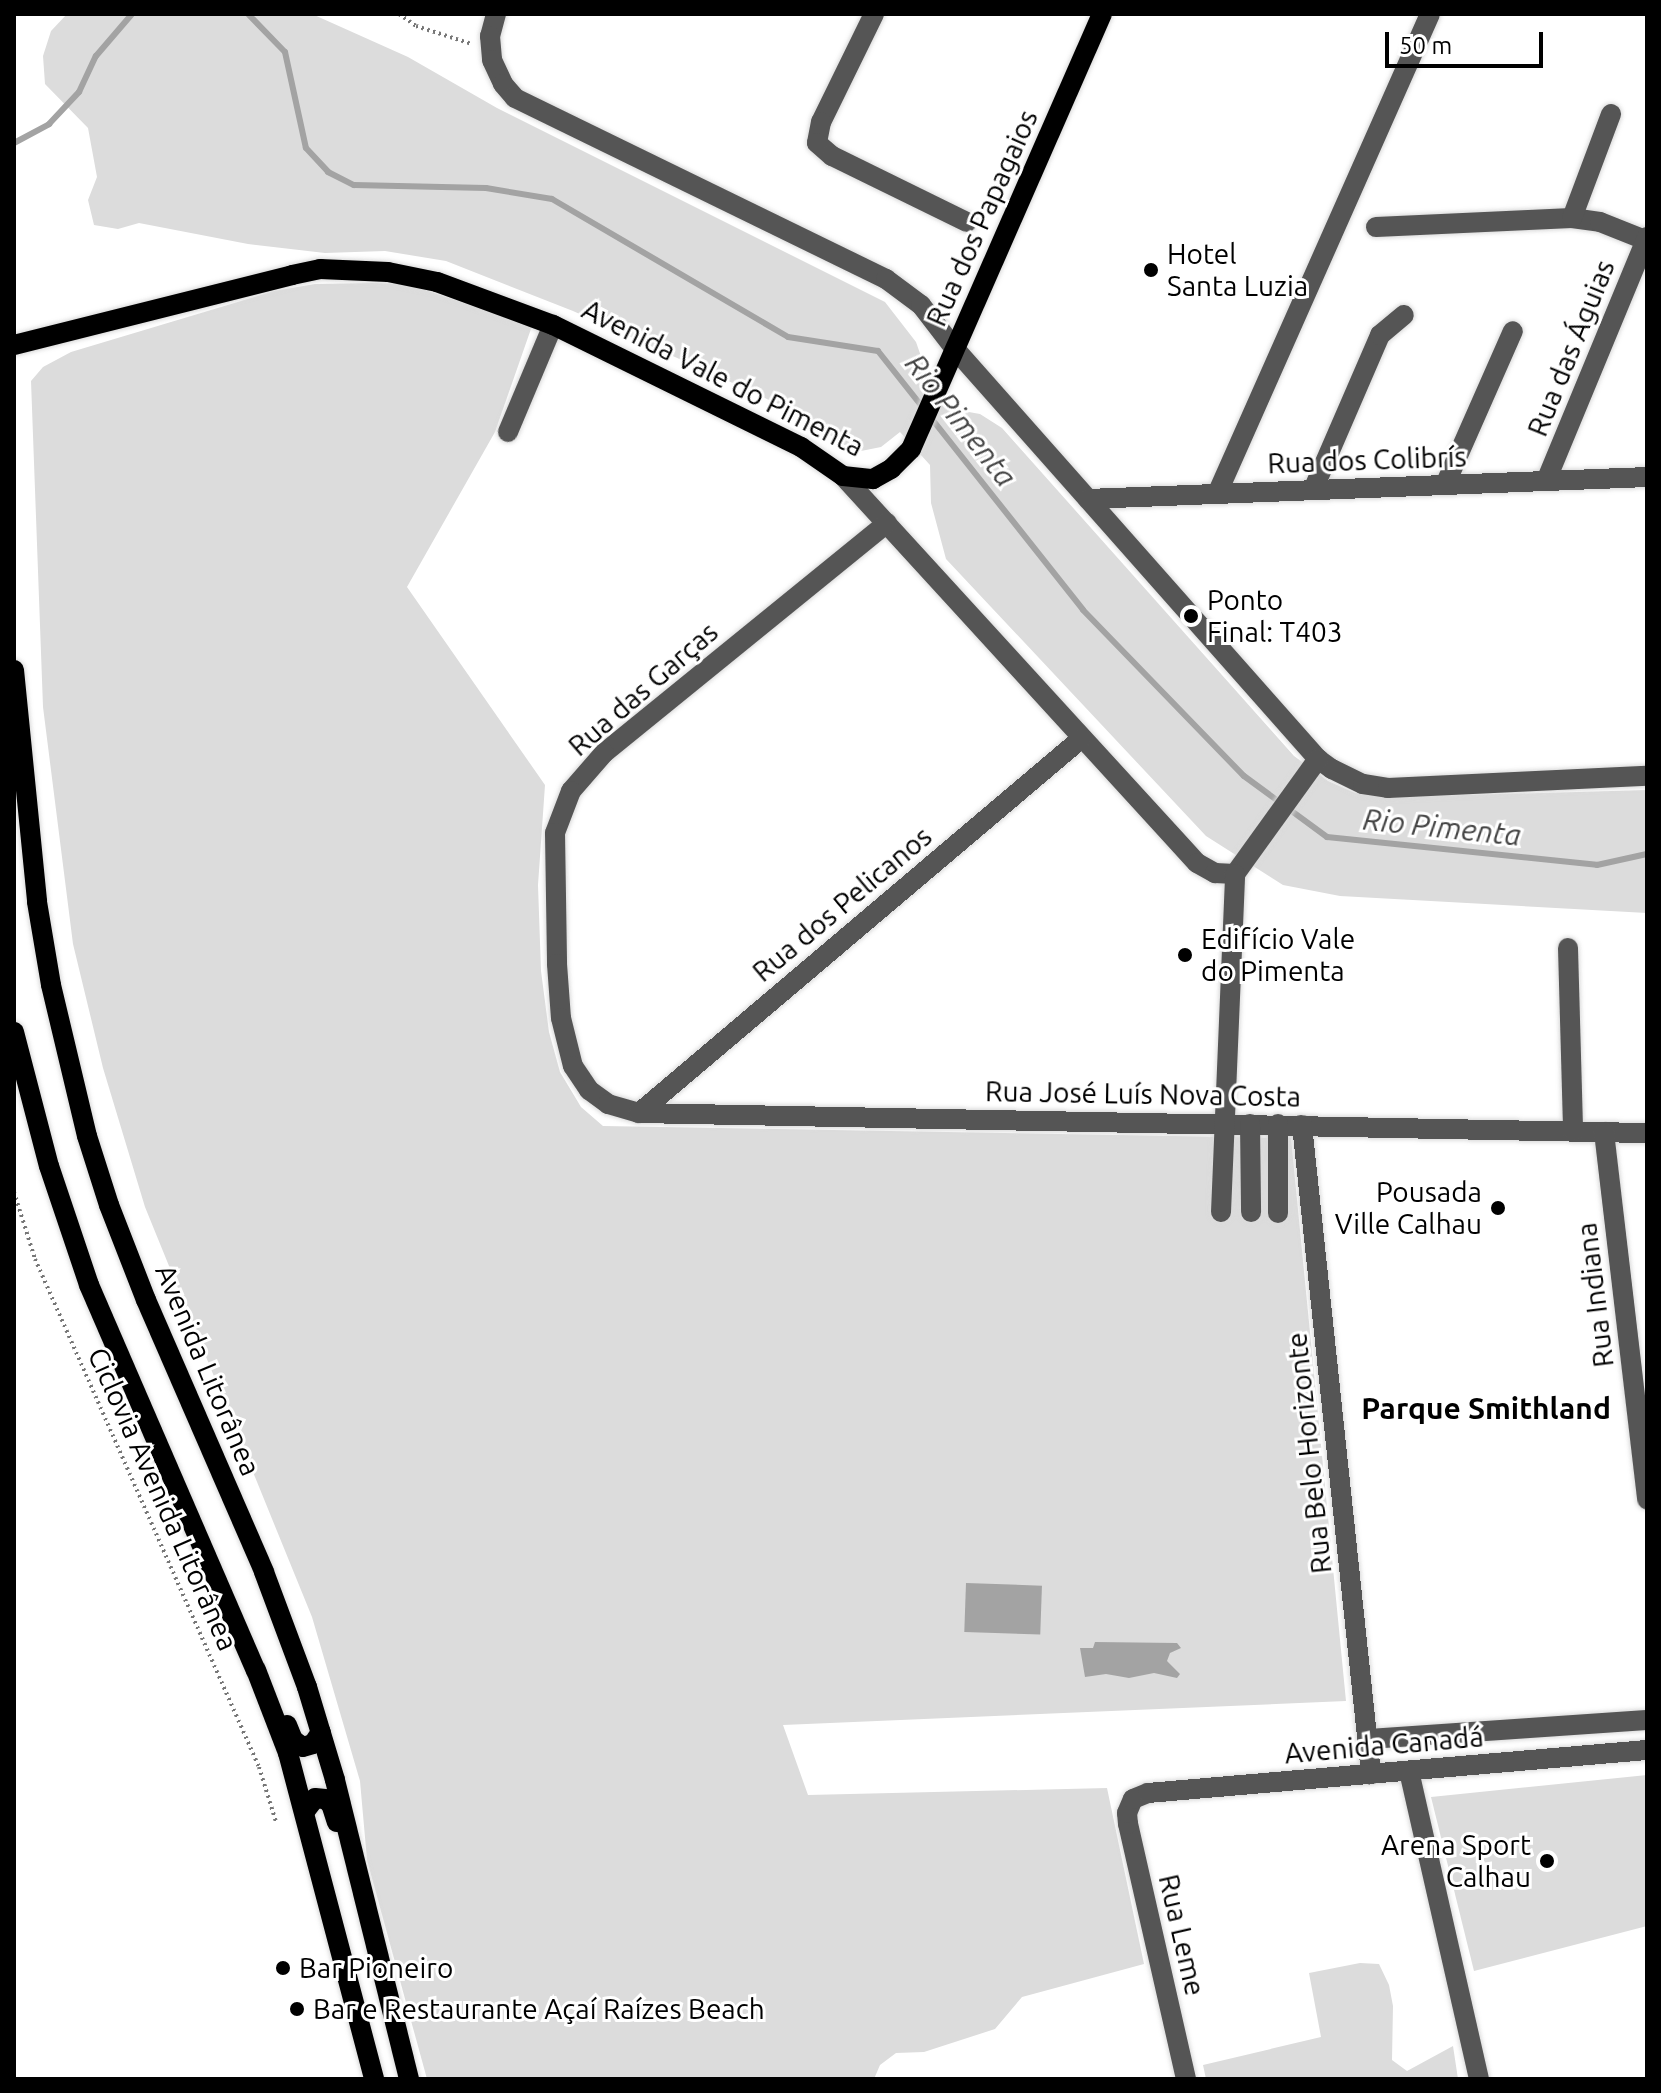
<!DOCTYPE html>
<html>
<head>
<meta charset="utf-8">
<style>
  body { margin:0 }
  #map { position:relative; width:1661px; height:2093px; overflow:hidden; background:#fff; font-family:Ubuntu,sans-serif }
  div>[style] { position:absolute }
  .green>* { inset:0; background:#dcdcdc }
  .water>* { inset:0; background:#a3a3a3; transform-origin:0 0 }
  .stream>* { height:6px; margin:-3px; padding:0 3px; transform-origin:3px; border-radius:3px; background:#a3a3a3 }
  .path>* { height:4px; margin-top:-2px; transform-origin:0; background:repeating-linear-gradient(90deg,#777 0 2px,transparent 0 6px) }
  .roads { filter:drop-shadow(0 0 2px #dbdbdb) drop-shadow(0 0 2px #dbdbdb) }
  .minor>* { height:20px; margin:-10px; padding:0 10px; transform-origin:10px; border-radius:10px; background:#555 }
  .major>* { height:20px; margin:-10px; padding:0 10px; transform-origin:10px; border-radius:10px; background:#000 }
  .dots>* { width:22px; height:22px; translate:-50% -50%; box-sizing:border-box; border:4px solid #fff; border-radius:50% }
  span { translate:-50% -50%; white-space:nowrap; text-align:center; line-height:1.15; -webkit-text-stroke:6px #fff; paint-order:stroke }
  .street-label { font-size:28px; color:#000 }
  .poi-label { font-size:28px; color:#000 }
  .left { translate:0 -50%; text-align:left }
  .right { translate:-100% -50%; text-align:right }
  .water-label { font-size:30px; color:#444; font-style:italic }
  .neighbourhood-label { font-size:30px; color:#000; font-weight:700 }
  .frame { position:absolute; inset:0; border:16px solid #000; pointer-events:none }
  .scale { position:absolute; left:1385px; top:32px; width:158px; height:36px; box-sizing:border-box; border:4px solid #000; border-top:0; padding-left:10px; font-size:24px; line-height:28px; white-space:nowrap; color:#000; -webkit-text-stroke:6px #fff; paint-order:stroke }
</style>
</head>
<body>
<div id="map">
  <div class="green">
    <i style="clip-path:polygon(67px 14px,312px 14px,408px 57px,497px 108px,885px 302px,916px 342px,923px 362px,924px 381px,952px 409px,980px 414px,1002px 428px,1294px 756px,1328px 781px,1355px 793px,1396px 797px,1647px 790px,1647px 913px,1340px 896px,1283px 885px,1206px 836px,946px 559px,931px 503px,930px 465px,900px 432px,881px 447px,861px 451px,849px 448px,808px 420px,757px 394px,573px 311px,446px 261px,385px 251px,325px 253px,248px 244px,139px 223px,118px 229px,94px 225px,88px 200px,97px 177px,88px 128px,45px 84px,43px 56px,51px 31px)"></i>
    <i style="clip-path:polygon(373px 283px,407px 284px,532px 326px,495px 432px,407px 587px,545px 785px,538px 885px,541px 971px,549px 1032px,560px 1072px,581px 1107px,603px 1126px,1291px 1138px,1346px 1701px,783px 1725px,808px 1795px,1107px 1788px,1144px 1964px,1022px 1997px,995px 2029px,924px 2052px,896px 2053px,880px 2065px,874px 2079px,427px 2079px,367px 1860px,360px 1781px,312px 1617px,145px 1207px,103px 1068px,73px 944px,43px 707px,31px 381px,43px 367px,71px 352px,274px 291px,315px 284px)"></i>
    <i style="clip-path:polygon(1647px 1775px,1647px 1926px,1474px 1971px,1431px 1797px)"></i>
    <i style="clip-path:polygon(1360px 1963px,1379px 1964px,1389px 1985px,1393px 2006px,1392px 2060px,1407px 2071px,1453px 2046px,1458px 2079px,1206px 2079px,1203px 2065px,1321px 2037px,1309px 1973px)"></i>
  </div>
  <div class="water">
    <i style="left:966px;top:1583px;width:76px;height:49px;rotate:2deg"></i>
    <i style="clip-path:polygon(1095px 1642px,1177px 1643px,1181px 1648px,1170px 1653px,1167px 1661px,1180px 1674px,1177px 1678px,1154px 1673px,1129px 1678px,1106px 1674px,1085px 1677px,1080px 1648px,1093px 1648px)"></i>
  </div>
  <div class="stream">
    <i style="left:248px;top:14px;width:53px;rotate:45.8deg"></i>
    <i style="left:285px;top:52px;width:98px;rotate:77.7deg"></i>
    <i style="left:306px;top:148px;width:33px;rotate:47deg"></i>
    <i style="left:328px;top:172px;width:29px;rotate:27deg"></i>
    <i style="left:354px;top:185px;width:132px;rotate:1.3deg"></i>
    <i style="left:486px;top:188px;width:67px;rotate:9.5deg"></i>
    <i style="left:552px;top:199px;width:273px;rotate:30.3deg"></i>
    <i style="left:788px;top:337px;width:91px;rotate:8.8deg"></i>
    <i style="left:878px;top:351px;width:330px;rotate:51.6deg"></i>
    <i style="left:1083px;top:610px;width:231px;rotate:45.9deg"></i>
    <i style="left:1244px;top:776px;width:103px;rotate:36.3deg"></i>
    <i style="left:1327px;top:837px;width:271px;rotate:5.9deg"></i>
    <i style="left:1597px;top:865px;width:51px;rotate:-12.4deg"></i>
    <i style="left:14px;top:143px;width:40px;rotate:-28deg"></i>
    <i style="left:49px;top:124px;width:44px;rotate:-46.8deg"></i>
    <i style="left:79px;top:92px;width:40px;rotate:-65deg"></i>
    <i style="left:96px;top:56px;width:55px;rotate:-49.4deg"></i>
  </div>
  <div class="path">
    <i style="left:399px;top:14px;width:21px;rotate:35deg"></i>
    <i style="left:416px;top:26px;width:59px;rotate:17.8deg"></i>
    <i style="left:14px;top:1192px;width:70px;rotate:72.6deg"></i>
    <i style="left:35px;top:1259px;width:555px;rotate:66.21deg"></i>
    <i style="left:259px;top:1767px;width:58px;rotate:72.8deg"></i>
  </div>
  <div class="roads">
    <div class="minor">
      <i style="left:496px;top:14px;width:23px;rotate:105deg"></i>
      <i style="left:490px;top:36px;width:24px;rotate:85deg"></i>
      <i style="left:492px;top:60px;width:26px;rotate:65deg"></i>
      <i style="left:503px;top:84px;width:18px;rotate:49deg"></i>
      <i style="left:515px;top:98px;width:413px;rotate:26deg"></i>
      <i style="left:886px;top:279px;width:44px;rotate:36.6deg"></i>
      <i style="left:921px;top:305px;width:56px;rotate:52.3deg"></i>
      <i style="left:955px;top:349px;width:548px;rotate:48.48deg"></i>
      <i style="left:1318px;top:759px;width:17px;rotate:36deg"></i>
      <i style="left:1332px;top:769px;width:34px;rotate:26deg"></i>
      <i style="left:1363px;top:784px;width:25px;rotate:9deg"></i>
      <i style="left:1388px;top:788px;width:259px;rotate:-2.7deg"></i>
      <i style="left:874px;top:14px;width:120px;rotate:116.1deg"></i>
      <i style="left:821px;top:122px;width:21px;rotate:101deg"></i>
      <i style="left:817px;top:143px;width:20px;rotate:41deg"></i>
      <i style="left:832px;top:156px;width:150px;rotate:26.1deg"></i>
      <i style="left:1572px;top:218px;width:28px;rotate:8deg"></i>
      <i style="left:1600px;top:222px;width:48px;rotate:21.8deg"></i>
      <i style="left:1376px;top:227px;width:196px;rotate:-2.6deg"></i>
      <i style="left:1572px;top:218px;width:111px;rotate:-69.4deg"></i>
      <i style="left:508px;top:432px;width:116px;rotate:-67.2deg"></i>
      <i style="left:843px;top:476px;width:524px;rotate:47.55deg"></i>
      <i style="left:1197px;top:863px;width:21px;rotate:29deg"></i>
      <i style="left:1215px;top:873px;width:20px;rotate:3deg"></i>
      <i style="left:1546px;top:481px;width:264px;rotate:-67.5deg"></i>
      <i style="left:1445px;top:485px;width:168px;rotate:-66.2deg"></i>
      <i style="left:1313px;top:490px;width:169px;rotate:-66.6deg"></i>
      <i style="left:1380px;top:335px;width:31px;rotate:-40deg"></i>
      <i style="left:1217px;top:494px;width:525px;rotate:-66.07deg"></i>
      <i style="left:1088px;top:499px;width:559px;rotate:-2.25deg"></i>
      <i style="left:887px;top:523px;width:365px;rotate:140.9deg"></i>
      <i style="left:604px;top:753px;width:50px;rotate:131deg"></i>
      <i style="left:571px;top:791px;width:45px;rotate:110.9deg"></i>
      <i style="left:555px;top:833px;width:131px;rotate:89.1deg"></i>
      <i style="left:557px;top:964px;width:54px;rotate:85.8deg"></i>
      <i style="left:561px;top:1018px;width:49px;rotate:76deg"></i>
      <i style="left:573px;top:1066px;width:29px;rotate:56deg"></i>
      <i style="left:589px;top:1090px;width:24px;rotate:36deg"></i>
      <i style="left:608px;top:1104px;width:32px;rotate:16deg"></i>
      <i style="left:639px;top:1113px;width:1008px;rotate:1.14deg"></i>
      <i style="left:1235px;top:874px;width:142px;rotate:-54.2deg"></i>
      <i style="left:1568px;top:948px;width:183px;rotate:88.4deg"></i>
      <i style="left:639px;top:1113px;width:580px;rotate:-40.25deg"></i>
      <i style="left:1250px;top:1124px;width:88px;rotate:89.3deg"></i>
      <i style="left:1302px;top:1125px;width:653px;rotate:83.93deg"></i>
      <i style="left:1604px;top:1132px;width:370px;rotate:83.3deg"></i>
      <i style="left:1221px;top:1212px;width:338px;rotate:-87.6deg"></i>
      <i style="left:1278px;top:1213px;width:89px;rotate:-90deg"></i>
      <i style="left:1368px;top:1739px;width:280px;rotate:-3.9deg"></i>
      <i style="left:1409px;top:1771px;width:316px;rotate:77.2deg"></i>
      <i style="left:1186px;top:2079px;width:262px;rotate:-102.8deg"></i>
      <i style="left:1128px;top:1824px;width:11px;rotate:-95deg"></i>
      <i style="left:1127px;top:1813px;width:15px;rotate:-67deg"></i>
      <i style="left:1133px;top:1799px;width:16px;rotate:-22deg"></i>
      <i style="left:1148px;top:1793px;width:501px;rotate:-4.93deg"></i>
    </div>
    <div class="major">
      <i style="left:14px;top:345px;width:287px;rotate:-14.1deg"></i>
      <i style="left:292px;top:275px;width:29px;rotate:-12deg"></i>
      <i style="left:320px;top:269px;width:68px;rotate:2.5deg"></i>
      <i style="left:388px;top:272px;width:50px;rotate:11.5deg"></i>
      <i style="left:437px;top:282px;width:124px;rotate:20.3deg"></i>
      <i style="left:553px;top:325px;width:276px;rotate:26.2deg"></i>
      <i style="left:801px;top:447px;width:51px;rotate:34.6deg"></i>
      <i style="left:843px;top:476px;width:30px;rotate:6deg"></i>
      <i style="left:873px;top:479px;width:21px;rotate:-29deg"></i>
      <i style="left:891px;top:469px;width:28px;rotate:-45deg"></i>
      <i style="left:911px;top:449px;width:475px;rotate:-66.3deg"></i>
      <i style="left:14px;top:670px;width:233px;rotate:84.3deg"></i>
      <i style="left:37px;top:902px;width:84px;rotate:80.4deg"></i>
      <i style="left:51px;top:985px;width:155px;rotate:76.6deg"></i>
      <i style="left:87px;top:1136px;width:72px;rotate:72.3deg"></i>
      <i style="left:109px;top:1205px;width:102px;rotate:68.7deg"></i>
      <i style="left:146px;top:1300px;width:296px;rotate:66.5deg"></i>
      <i style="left:264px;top:1572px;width:123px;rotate:69.5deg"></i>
      <i style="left:307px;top:1687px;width:97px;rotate:73.2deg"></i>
      <i style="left:335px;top:1780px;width:308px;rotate:76.1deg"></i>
      <i style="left:14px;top:1032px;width:138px;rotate:75.4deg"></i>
      <i style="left:49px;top:1166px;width:126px;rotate:71.4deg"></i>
      <i style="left:89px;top:1285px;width:420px;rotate:66.6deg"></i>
      <i style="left:256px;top:1670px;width:89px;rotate:68.9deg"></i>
      <i style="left:288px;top:1753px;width:337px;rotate:75.2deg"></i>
      <i style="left:287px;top:1725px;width:16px;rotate:68deg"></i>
      <i style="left:293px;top:1740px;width:12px;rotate:35deg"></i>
      <i style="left:303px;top:1747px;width:10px;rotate:-17deg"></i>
      <i style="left:313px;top:1744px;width:14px;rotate:-56deg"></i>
      <i style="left:305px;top:1811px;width:16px;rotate:-52deg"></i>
      <i style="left:315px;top:1798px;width:10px;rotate:6deg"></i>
      <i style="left:325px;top:1799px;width:8px;rotate:40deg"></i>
      <i style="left:331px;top:1804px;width:19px;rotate:72deg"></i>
    </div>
  </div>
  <div class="dots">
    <i style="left:1151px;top:270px;background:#000"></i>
    <i style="left:1191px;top:616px;background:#000"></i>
    <i style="left:1185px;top:955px;background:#000"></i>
    <i style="left:1498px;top:1208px;background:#000"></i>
    <i style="left:1547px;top:1861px;background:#000"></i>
    <i style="left:283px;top:1968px;background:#000"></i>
    <i style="left:297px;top:2009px;background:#000"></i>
  </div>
  <div class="street-label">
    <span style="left:982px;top:218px;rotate:-66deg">Rua dos Papagaios</span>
    <span style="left:1571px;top:348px;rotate:-68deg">Rua das Águias</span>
    <span style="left:723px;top:378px;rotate:27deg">Avenida Vale do Pimenta</span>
    <span style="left:1367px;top:460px;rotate:-2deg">Rua dos Colibrís</span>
    <span style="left:643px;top:689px;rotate:-41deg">Rua das Garças</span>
    <span style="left:842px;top:904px;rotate:-40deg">Rua dos Pelicanos</span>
    <span style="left:1143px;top:1094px;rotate:1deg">Rua José Luís Nova Costa</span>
    <span style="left:1595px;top:1295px;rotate:-97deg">Rua Indiana</span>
    <span style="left:208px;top:1370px;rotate:67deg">Avenida Litorânea</span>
    <span style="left:1309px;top:1453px;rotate:-96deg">Rua Belo Horizonte</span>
    <span style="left:163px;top:1499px;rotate:66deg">Ciclovia Avenida Litorânea</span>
    <span style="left:1384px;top:1745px;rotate:-5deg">Avenida Canadá</span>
    <span style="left:1182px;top:1935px;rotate:77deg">Rua Leme</span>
  </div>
  <div class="poi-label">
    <span class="left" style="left:1167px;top:270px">Hotel<br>Santa Luzia</span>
    <span class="left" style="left:1207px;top:616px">Ponto<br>Final: T403</span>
    <span class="left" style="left:1201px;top:955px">Edifício Vale<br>do Pimenta</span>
    <span class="right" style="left:1482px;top:1208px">Pousada<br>Ville Calhau</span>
    <span class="right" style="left:1531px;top:1861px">Arena Sport<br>Calhau</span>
    <span class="left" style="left:299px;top:1968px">Bar Pioneiro</span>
    <span class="left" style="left:313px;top:2009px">Bar e Restaurante Açaí Raízes Beach</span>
  </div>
  <div class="water-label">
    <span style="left:961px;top:420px;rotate:52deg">Rio Pimenta</span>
    <span style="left:1442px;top:827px;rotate:6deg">Rio Pimenta</span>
  </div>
  <div class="neighbourhood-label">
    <span style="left:1486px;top:1408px">Parque Smithland</span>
  </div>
  <div class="frame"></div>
  <div class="scale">50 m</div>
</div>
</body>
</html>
